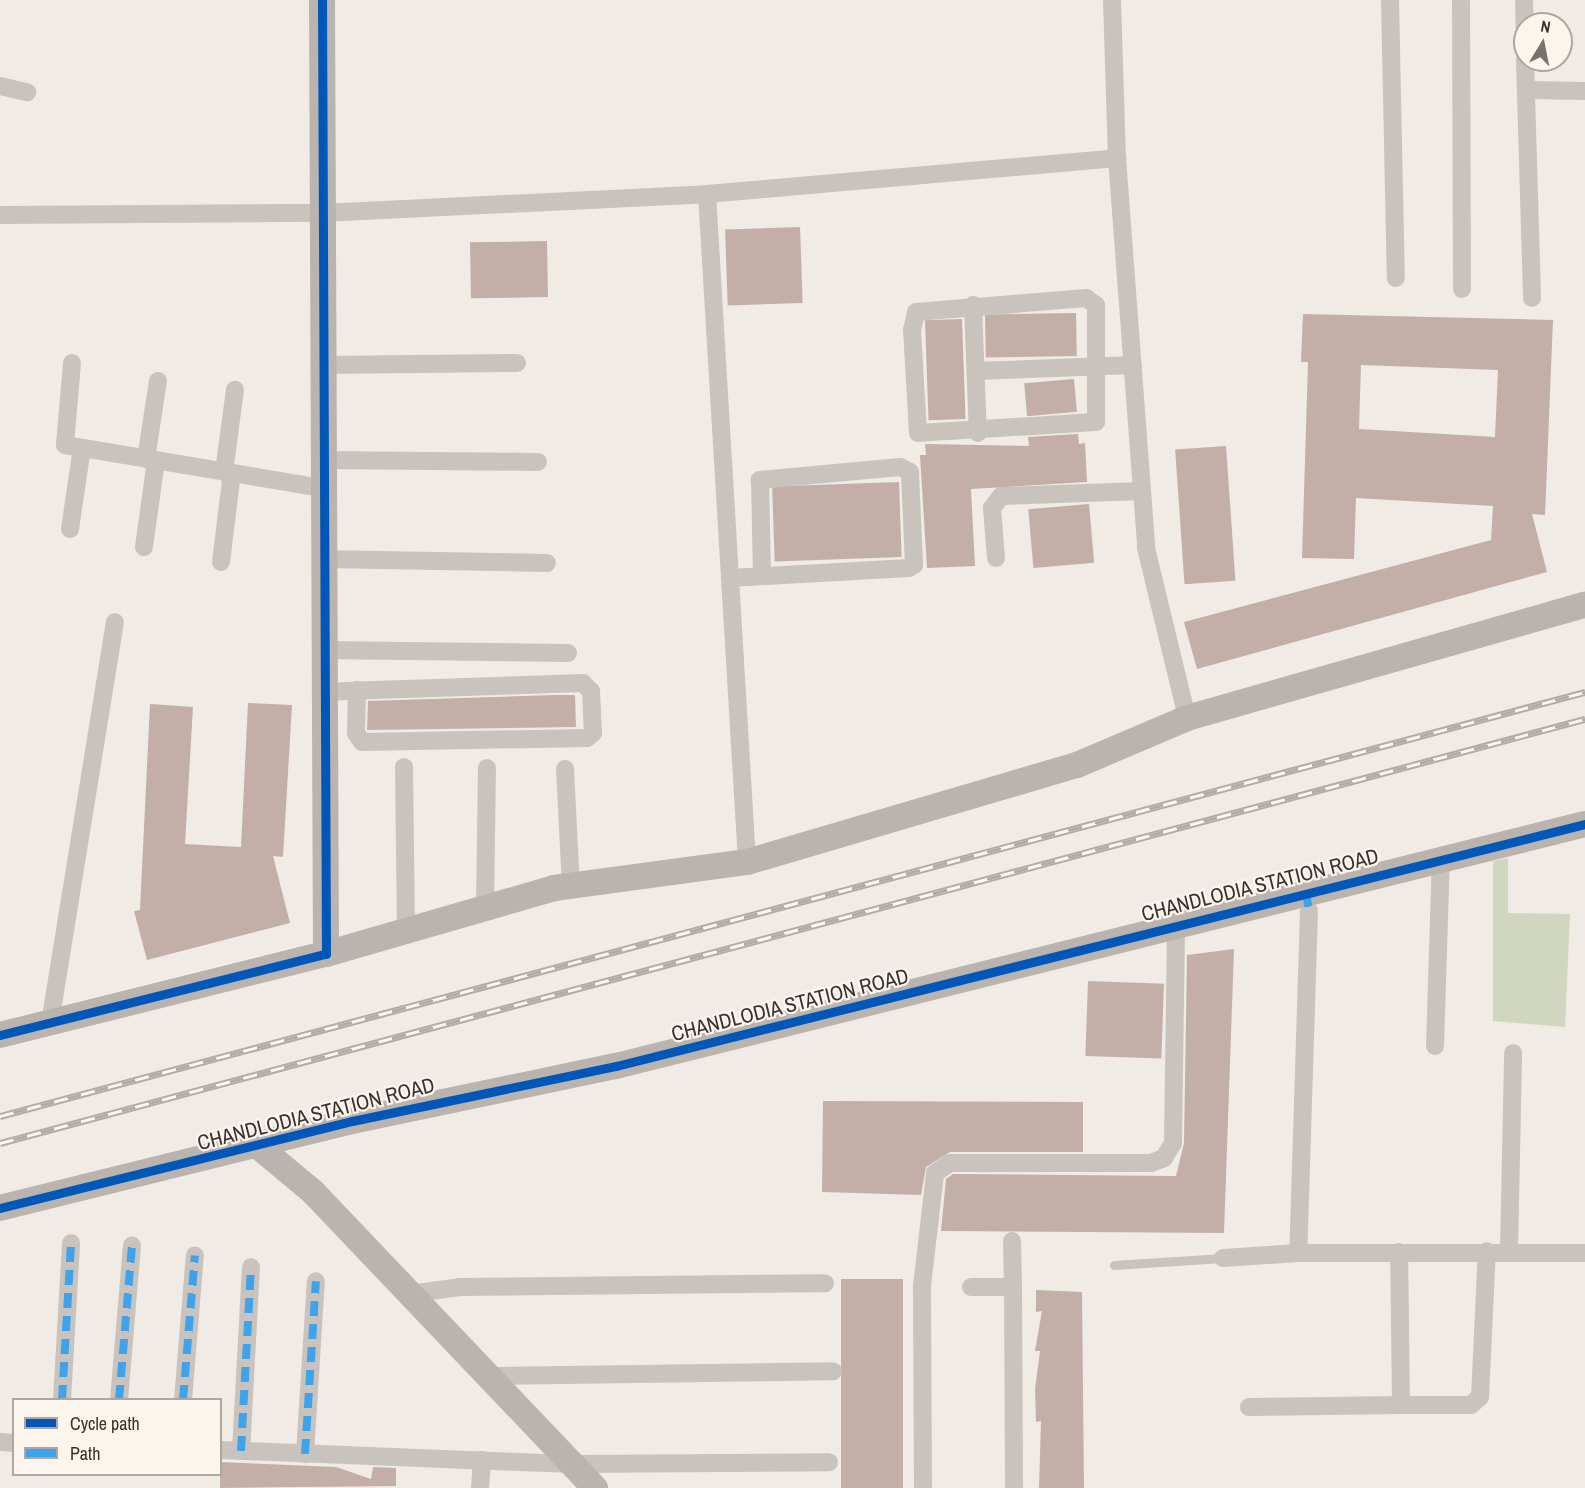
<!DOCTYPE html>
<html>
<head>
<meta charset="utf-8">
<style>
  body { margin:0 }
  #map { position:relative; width:1585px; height:1488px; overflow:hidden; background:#f0ebe5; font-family:"Archivo Narrow",sans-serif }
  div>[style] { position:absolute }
  .green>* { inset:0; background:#d1d6bf }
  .building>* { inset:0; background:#c3afa7; transform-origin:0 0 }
  .lane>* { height:9px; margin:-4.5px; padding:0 4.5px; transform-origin:4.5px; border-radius:4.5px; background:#c9c3be }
  .street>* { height:18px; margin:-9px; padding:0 9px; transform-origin:9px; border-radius:9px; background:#c9c3be }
  .secondary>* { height:26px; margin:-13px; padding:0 13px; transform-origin:13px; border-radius:13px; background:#bab3ae }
  .rail>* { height:7px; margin-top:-3.5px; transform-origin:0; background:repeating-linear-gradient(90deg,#fbf5ee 0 14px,#b1aca8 0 28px); box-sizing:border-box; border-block:2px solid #b1aca8 }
  .quiet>* { height:8px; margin-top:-4px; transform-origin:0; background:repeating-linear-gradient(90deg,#3fa3eb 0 15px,transparent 0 23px) }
  .cycleway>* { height:9px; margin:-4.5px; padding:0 4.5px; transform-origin:4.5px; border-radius:4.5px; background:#0057b8 }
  span { translate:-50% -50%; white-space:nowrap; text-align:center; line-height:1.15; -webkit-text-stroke:4.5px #fbf5ee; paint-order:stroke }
  .street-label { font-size:21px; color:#3b302b }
  .legend { position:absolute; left:12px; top:1398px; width:210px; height:78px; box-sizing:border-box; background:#fbf5ee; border:2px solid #aea6a0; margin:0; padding:8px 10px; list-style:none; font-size:18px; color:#3b302b }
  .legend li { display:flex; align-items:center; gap:12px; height:30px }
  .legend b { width:30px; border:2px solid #aea6a0 }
  .north { position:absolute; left:1513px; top:12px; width:60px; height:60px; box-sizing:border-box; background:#fbf5ee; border:2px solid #aea6a0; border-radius:50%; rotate:10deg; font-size:16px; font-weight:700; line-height:24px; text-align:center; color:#3b302b }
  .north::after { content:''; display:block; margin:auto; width:21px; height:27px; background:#7a716c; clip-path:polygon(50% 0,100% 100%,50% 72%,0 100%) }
</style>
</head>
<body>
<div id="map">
  <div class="green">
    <i style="clip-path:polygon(1508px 858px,1508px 913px,1570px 914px,1565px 1027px,1493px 1021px,1493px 861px)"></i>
  </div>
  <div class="building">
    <i style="left:800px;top:227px;width:76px;height:75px;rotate:88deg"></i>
    <i style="left:547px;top:241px;width:56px;height:77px;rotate:89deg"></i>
    <i style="left:1076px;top:313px;width:43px;height:91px;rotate:89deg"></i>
    <i style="clip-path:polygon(evenodd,1303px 314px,1553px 320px,1545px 515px,1532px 514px,1547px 572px,1197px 669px,1184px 622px,1491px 540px,1493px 506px,1356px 498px,1354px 559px,1302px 558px,1308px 362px,1301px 362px,1303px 314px,1361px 365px,1498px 370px,1495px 437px,1359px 429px,1361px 365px)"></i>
    <i style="left:962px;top:319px;width:100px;height:37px;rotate:88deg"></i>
    <i style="left:1074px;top:379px;width:33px;height:50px;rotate:85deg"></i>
    <i style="clip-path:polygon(1078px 434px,1079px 444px,1085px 443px,1087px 482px,971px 489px,975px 566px,927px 568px,920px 455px,926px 455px,925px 444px,1029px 446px,1028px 437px)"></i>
    <i style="left:1226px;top:446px;width:135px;height:51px;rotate:86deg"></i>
    <i style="left:899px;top:482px;width:75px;height:127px;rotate:88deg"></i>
    <i style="left:1089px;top:504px;width:59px;height:61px;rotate:85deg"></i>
    <i style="clip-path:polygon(554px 695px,575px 695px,576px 727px,367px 730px,368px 701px)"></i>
    <i style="clip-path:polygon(248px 703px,292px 705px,283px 857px,273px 856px,290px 923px,147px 960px,134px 911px,140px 910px,150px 704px,193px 707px,185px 844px,241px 847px)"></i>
    <i style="clip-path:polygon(1234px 949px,1224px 1233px,941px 1231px,946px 1179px,953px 1174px,1176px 1176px,1184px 1143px,1187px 955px)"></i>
    <i style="left:1088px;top:981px;width:76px;height:75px;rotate:2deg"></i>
    <i style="clip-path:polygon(823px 1101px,1083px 1102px,1083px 1152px,950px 1152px,926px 1167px,921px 1195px,822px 1192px)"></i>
    <i style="left:841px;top:1279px;width:62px;height:209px"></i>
    <i style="clip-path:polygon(1036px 1290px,1082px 1292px,1084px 1488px,1039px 1488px,1041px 1421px,1036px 1422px,1035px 1389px,1040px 1351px,1035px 1351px,1042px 1311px,1036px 1312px)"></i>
    <i style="clip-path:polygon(220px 1462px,336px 1467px,371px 1479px,373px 1467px,396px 1468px,396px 1486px,220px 1488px)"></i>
  </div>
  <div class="lane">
    <i style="left:1114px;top:1265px;width:109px;rotate:-3.7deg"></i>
  </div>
  <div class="street">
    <i style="left:1112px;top:0;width:158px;rotate:88.2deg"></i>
    <i style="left:1117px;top:158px;width:391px;rotate:85.7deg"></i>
    <i style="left:1146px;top:548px;width:175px;rotate:76.4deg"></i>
    <i style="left:1390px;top:0;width:278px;rotate:88.8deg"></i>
    <i style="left:1461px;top:0;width:289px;rotate:89.8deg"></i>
    <i style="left:1524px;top:0;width:45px;rotate:88.7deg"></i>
    <i style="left:1525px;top:60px;width:238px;rotate:88.3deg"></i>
    <i style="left:0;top:86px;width:28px;rotate:13deg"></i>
    <i style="left:1526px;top:90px;width:59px;rotate:1deg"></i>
    <i style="left:707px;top:194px;width:669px;rotate:86.57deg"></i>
    <i style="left:0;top:215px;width:322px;rotate:-0.4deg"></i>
    <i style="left:322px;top:213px;width:385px;rotate:-2.8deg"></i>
    <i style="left:707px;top:194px;width:412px;rotate:-5deg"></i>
    <i style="left:1086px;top:298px;width:12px;rotate:35deg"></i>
    <i style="left:1096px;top:305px;width:117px;rotate:90deg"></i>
    <i style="left:1096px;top:422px;width:178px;rotate:176.5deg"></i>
    <i style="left:918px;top:433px;width:103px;rotate:-93.3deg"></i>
    <i style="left:912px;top:330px;width:18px;rotate:-77deg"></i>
    <i style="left:916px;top:312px;width:171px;rotate:-4.7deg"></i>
    <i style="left:973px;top:305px;width:128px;rotate:87.8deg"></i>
    <i style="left:72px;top:363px;width:82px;rotate:94.9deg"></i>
    <i style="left:65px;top:445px;width:261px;rotate:9.5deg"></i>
    <i style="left:322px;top:365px;width:195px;rotate:-0.6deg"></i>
    <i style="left:976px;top:371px;width:157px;rotate:-2.2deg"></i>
    <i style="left:146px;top:459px;width:79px;rotate:-81.3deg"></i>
    <i style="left:322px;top:460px;width:216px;rotate:0.5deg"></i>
    <i style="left:224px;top:472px;width:83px;rotate:-82.4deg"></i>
    <i style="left:70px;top:529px;width:82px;rotate:-81.6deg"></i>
    <i style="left:144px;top:547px;width:88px;rotate:-82.1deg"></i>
    <i style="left:996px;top:558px;width:50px;rotate:-94.6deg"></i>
    <i style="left:992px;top:508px;width:15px;rotate:-53deg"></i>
    <i style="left:1001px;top:496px;width:141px;rotate:-2deg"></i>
    <i style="left:322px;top:559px;width:225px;rotate:1deg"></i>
    <i style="left:221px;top:562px;width:90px;rotate:-83deg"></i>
    <i style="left:730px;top:578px;width:18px;rotate:-3deg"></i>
    <i style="left:748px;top:577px;width:161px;rotate:-3.2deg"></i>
    <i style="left:909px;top:568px;width:6px;rotate:-31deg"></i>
    <i style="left:914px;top:565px;width:93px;rotate:-92.5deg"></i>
    <i style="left:910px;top:472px;width:11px;rotate:-153deg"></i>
    <i style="left:900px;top:467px;width:141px;rotate:174.7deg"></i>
    <i style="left:760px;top:480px;width:96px;rotate:88.8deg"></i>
    <i style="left:322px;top:650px;width:246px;rotate:0.7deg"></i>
    <i style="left:322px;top:692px;width:23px;rotate:-2deg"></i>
    <i style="left:345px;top:691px;width:238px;rotate:-1.9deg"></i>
    <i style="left:583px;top:683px;width:11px;rotate:45deg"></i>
    <i style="left:591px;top:691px;width:42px;rotate:87.3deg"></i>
    <i style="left:593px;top:733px;width:8px;rotate:140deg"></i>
    <i style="left:587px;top:738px;width:225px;rotate:179deg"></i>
    <i style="left:362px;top:742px;width:11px;rotate:-124deg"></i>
    <i style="left:356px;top:733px;width:43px;rotate:-88.7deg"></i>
    <i style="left:404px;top:767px;width:164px;rotate:89.3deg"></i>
    <i style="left:565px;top:769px;width:117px;rotate:87.1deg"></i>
    <i style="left:485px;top:908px;width:140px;rotate:-89.2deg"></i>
    <i style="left:1309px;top:911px;width:342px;rotate:91.8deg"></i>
    <i style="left:1298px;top:1253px;width:287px"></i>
    <i style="left:50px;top:1023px;width:406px;rotate:-80.8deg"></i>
    <i style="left:1435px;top:1046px;width:187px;rotate:-88.2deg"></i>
    <i style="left:1012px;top:1241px;width:46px;rotate:88.8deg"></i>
    <i style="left:1509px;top:1250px;width:197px;rotate:-88.8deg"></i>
    <i style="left:1223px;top:1258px;width:75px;rotate:-3.8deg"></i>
    <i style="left:971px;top:1287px;width:42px"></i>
    <i style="left:1013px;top:1287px;width:201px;rotate:89.7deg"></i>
    <i style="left:410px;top:1294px;width:50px;rotate:-8deg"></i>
    <i style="left:460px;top:1287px;width:365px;rotate:-0.6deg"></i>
    <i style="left:488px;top:1376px;width:345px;rotate:-0.8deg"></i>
    <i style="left:62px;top:1400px;width:157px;rotate:-86.7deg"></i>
    <i style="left:119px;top:1400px;width:155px;rotate:-85.2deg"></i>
    <i style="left:183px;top:1400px;width:145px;rotate:-85.3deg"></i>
    <i style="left:1401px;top:1405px;width:70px"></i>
    <i style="left:1471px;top:1405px;width:12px;rotate:-42deg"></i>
    <i style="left:1480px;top:1397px;width:146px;rotate:-87.3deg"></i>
    <i style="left:1249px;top:1407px;width:152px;rotate:-0.8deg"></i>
    <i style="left:1401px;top:1405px;width:153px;rotate:-90.7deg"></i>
    <i style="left:0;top:1442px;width:14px;rotate:4deg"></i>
    <i style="left:220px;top:1450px;width:352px;rotate:2.3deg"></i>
    <i style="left:572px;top:1464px;width:257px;rotate:-0.4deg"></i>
    <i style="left:241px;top:1451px;width:184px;rotate:-86.9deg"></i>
    <i style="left:305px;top:1454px;width:173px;rotate:-86.4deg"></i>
    <i style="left:480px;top:1488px;width:28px;rotate:-86deg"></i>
    <i style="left:923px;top:1488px;width:202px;rotate:-90.3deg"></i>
    <i style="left:922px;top:1286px;width:114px;rotate:-83.4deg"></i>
    <i style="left:935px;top:1173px;width:18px;rotate:-34deg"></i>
    <i style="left:950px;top:1163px;width:201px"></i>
    <i style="left:1151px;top:1163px;width:14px;rotate:-21deg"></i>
    <i style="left:1164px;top:1158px;width:17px;rotate:-59deg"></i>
    <i style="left:1173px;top:1143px;width:219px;rotate:-89.2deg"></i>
  </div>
  <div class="secondary">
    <i style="left:326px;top:954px;width:237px;rotate:-16.1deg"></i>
    <i style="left:554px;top:888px;width:195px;rotate:-7.7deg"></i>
    <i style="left:747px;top:862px;width:344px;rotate:-16.4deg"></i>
    <i style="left:1077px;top:765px;width:120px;rotate:-23.1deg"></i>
    <i style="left:1187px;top:718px;width:414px;rotate:-15.9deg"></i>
    <i style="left:0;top:1035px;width:336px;rotate:-14deg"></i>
    <i style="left:326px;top:954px;width:954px;rotate:-90.24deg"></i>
    <i style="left:259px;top:1147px;width:70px;rotate:39.8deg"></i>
    <i style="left:313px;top:1192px;width:409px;rotate:46.4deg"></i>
    <i style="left:0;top:1208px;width:363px;rotate:-13.9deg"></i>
    <i style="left:352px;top:1121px;width:270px;rotate:-11.8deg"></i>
    <i style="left:616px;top:1066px;width:999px;rotate:-14.02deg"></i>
  </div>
  <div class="rail">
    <i style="left:0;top:1116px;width:1641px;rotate:-14.98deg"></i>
    <i style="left:0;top:1143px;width:1641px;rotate:-14.98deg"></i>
  </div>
  <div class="quiet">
    <i style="left:1306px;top:892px;width:19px;rotate:81deg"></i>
    <i style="left:62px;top:1400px;width:157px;rotate:-86.7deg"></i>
    <i style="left:119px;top:1400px;width:155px;rotate:-85.2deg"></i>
    <i style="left:183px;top:1400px;width:145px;rotate:-85.3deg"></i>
    <i style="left:241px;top:1451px;width:184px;rotate:-86.9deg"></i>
    <i style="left:305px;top:1454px;width:173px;rotate:-86.4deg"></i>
  </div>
  <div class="cycleway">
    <i style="left:0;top:1035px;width:336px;rotate:-14deg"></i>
    <i style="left:326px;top:954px;width:954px;rotate:-90.24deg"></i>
    <i style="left:0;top:1208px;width:363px;rotate:-13.9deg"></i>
    <i style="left:352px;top:1121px;width:270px;rotate:-11.8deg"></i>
    <i style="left:616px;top:1066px;width:999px;rotate:-14.02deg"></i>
  </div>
  <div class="street-label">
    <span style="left:1260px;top:885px;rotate:-14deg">CHANDLODIA STATION ROAD</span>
    <span style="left:790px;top:1005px;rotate:-14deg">CHANDLODIA STATION ROAD</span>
    <span style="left:316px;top:1114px;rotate:-14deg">CHANDLODIA STATION ROAD</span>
  </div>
  <ul class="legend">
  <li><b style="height:8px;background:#0057b8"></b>Cycle path</li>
  <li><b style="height:8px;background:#3fa3eb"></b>Path</li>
  </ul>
  <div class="north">N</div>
</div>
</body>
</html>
